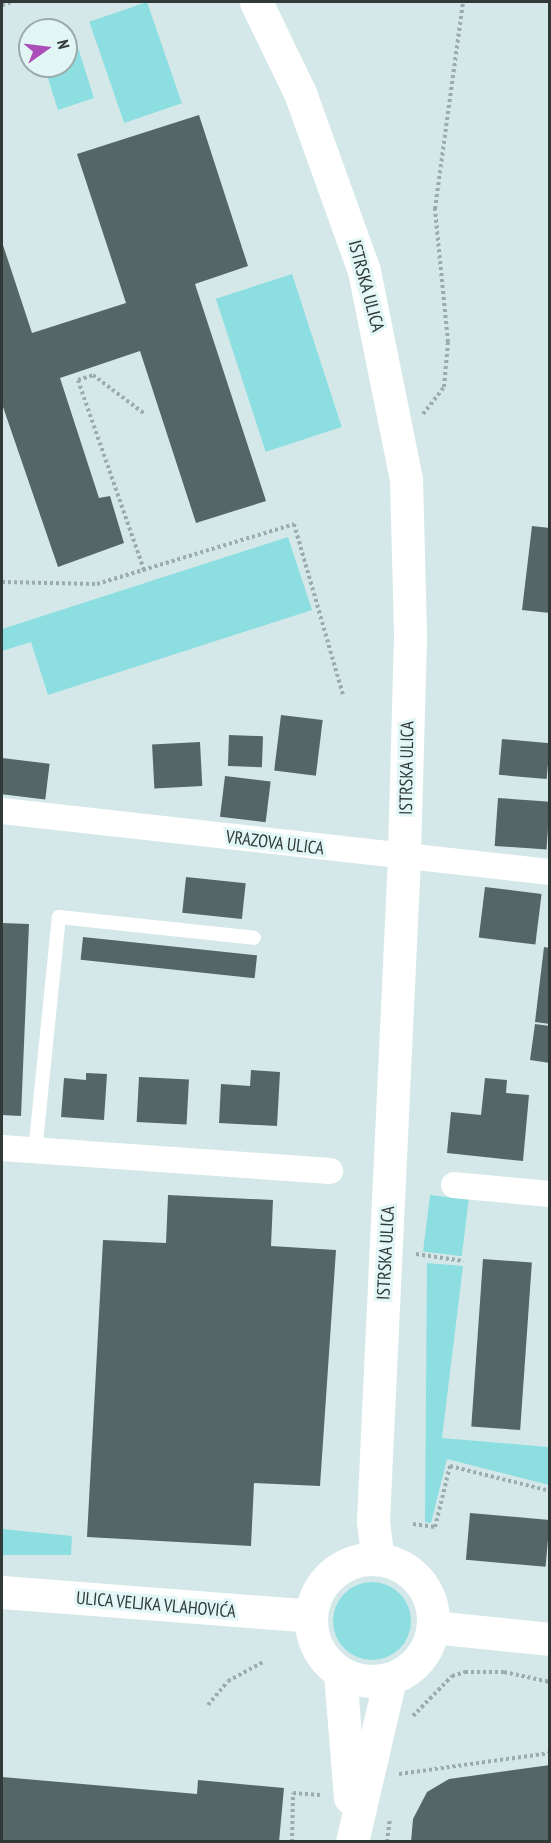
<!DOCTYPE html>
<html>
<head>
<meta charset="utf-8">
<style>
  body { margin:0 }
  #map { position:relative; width:551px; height:1843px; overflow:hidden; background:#d5e8e9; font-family:"PT Sans Narrow",sans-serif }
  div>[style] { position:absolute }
  .green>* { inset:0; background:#8cdee1; transform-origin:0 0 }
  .round { border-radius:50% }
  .building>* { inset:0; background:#566; transform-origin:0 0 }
  .path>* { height:4px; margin-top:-2px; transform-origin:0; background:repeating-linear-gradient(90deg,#9cabac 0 3px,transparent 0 6px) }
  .lane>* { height:14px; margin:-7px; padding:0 7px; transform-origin:7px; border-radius:7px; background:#fff }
  .street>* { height:26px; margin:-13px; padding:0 13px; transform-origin:13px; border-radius:13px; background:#fff }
  .secondary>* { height:33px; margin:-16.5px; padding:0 16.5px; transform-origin:16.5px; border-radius:16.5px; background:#fff }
  .secondary>.ring { margin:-16.5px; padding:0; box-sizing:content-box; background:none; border:33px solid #fff; border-radius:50% }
  span { translate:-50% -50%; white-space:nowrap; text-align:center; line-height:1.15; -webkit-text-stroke:6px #e2f6f6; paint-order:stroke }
  .street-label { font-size:18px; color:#323939 }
  .frame { position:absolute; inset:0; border:3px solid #323939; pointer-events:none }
  .north { position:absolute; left:18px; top:18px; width:60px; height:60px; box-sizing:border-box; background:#e2f6f6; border:2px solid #9caaaa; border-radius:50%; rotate:76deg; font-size:16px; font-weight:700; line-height:24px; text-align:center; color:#323939 }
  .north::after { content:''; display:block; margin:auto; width:21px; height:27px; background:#ac4eb8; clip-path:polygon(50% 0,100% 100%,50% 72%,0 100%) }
</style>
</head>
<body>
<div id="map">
  <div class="green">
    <i style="left:147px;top:2px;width:107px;height:61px;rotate:71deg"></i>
    <i style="clip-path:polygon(72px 29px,94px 98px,58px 110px,44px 66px,66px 66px,66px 31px)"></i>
    <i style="left:292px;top:274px;width:161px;height:80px;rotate:72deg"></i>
    <i style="clip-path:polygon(288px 537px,312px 610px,48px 695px,31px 642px,2px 651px,2px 629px)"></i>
    <i style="left:430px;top:1195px;width:39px;height:57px;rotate:7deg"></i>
    <i style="clip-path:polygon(427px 1263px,463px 1266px,442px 1438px,548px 1447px,550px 1433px,549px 1485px,447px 1459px,431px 1523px,425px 1522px)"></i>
    <i style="clip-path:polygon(2px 1529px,72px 1536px,71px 1555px,2px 1555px)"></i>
    <i class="round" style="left:333px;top:1582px;width:78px;height:78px"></i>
  </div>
  <div class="building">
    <i style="clip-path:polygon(199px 115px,248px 266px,195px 284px,266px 501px,196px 523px,140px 351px,60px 378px,99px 498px,110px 496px,124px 543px,58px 567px,2px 404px,2px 242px,32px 333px,126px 303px,77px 154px)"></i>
    <i style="clip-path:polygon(532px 526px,550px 528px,550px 613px,522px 610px)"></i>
    <i style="left:281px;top:715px;width:42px;height:56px;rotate:7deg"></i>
    <i style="left:229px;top:735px;width:34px;height:31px;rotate:2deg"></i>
    <i style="left:502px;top:739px;width:48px;height:36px;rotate:5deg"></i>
    <i style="left:200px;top:742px;width:44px;height:48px;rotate:87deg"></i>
    <i style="left:2px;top:758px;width:48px;height:36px;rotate:7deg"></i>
    <i style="left:225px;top:776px;width:46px;height:41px;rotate:7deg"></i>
    <i style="left:498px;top:798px;width:52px;height:48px;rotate:4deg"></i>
    <i style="left:186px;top:877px;width:60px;height:36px;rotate:6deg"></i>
    <i style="left:485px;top:887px;width:57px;height:51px;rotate:7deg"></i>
    <i style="clip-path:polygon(2px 923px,29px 924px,21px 1116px,2px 1115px)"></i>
    <i style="left:83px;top:937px;width:175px;height:23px;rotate:6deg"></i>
    <i style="clip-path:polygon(544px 947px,550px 948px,550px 1024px,535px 1022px)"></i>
    <i style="clip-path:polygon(535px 1024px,550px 1026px,550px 1063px,530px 1060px)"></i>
    <i style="clip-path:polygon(251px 1070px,280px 1072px,277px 1126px,219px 1123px,221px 1084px,250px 1086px)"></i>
    <i style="clip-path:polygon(86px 1073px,107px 1074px,104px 1120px,61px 1117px,64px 1078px,86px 1080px)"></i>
    <i style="left:139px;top:1077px;width:50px;height:45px;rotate:3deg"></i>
    <i style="clip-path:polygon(485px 1078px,507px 1080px,506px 1093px,529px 1095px,523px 1161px,447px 1153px,451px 1112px,481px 1115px)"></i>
    <i style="clip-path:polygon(168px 1195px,273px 1200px,271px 1246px,336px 1250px,320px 1486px,254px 1483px,251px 1546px,87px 1537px,103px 1240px,166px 1243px)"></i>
    <i style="left:483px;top:1259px;width:49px;height:168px;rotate:4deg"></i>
    <i style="left:470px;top:1513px;width:80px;height:47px;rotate:5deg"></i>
    <i style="clip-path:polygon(550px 1765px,550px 1842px,411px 1842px,413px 1819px,427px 1792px,449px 1779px)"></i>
    <i style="clip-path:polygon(2px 1777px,197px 1794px,198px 1780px,284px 1788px,279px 1842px,2px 1842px)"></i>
  </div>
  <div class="path">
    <i style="left:2px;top:5px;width:9px;rotate:-18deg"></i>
    <i style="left:423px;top:414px;width:34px;rotate:-52deg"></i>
    <i style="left:444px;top:387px;width:45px;rotate:-84.9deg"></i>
    <i style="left:448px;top:342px;width:134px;rotate:-95.6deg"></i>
    <i style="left:435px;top:209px;width:209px;rotate:-82.3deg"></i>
    <i style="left:144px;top:570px;width:201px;rotate:-109.2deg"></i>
    <i style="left:78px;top:380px;width:16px;rotate:-18deg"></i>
    <i style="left:93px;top:375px;width:66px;rotate:37deg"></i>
    <i style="left:2px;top:582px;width:95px;rotate:1.2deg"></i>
    <i style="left:97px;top:584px;width:206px;rotate:-16.9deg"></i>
    <i style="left:294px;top:524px;width:178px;rotate:74deg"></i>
    <i style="left:416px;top:1254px;width:48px;rotate:8.5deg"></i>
    <i style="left:413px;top:1524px;width:22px;rotate:8deg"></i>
    <i style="left:435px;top:1527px;width:63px;rotate:-76.2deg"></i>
    <i style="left:450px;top:1466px;width:103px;rotate:14deg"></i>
    <i style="left:208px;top:1705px;width:31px;rotate:-50deg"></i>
    <i style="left:228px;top:1681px;width:42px;rotate:-28.4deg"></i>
    <i style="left:413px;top:1716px;width:56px;rotate:-45.7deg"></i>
    <i style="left:452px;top:1676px;width:14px;rotate:-17deg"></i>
    <i style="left:465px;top:1672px;width:39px"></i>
    <i style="left:504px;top:1672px;width:47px;rotate:12.3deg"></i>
    <i style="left:399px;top:1774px;width:152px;rotate:-7.9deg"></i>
    <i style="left:292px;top:1842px;width:49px;rotate:-88.8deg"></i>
    <i style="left:293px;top:1793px;width:27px;rotate:4deg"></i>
    <i style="left:387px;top:1842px;width:24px;rotate:-83deg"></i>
  </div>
  <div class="lane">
    <i style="left:35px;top:1152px;width:236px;rotate:-84.2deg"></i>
    <i style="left:59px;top:917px;width:196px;rotate:6.1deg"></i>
  </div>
  <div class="street">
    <i style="left:2px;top:811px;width:551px;rotate:6.35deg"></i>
    <i style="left:2px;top:1148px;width:329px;rotate:4deg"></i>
    <i style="left:454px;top:1185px;width:96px;rotate:5.4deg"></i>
  </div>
  <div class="secondary">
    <i style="left:256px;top:2px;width:101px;rotate:64.2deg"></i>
    <i style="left:300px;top:93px;width:189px;rotate:70.2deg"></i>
    <i style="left:364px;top:271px;width:213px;rotate:78.6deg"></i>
    <i style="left:406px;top:480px;width:158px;rotate:88.5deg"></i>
    <i style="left:410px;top:638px;width:220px;rotate:91.6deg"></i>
    <i style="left:404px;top:858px;width:664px;rotate:92.68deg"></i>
    <i style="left:373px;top:1521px;width:38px;rotate:83deg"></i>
    <i class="ring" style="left:311px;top:1559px;width:89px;height:89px"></i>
    <i style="left:2px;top:1592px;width:310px;rotate:4.4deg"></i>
    <i style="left:433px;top:1627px;width:118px;rotate:5.9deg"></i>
    <i style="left:340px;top:1673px;width:125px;rotate:85.4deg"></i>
    <i style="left:352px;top:1842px;width:167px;rotate:-76.9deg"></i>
  </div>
  <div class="street-label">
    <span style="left:366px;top:286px;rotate:75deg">ISTRSKA ULICA</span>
    <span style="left:407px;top:768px;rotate:-89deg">ISTRSKA ULICA</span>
    <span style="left:275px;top:843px;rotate:7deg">VRAZOVA ULICA</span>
    <span style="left:386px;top:1253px;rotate:-87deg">ISTRSKA ULICA</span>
    <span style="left:156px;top:1605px;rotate:5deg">ULICA VELJKA VLAHOVIĆA</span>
  </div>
  <div class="frame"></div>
  <div class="north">N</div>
</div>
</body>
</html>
